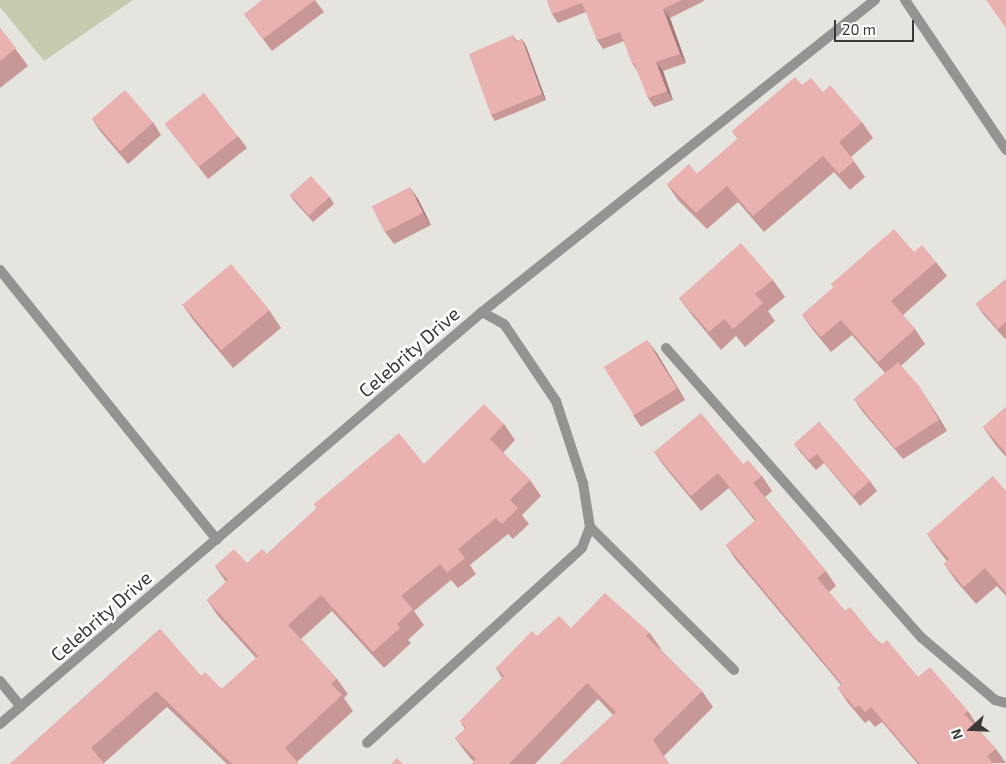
<!DOCTYPE html>
<html>
<head>
<meta charset="utf-8">
<style>
  body { margin:0 }
  #map { position:relative; width:1006px; height:764px; overflow:hidden; background:#e5e4df; font-family:"Exo 2",sans-serif }
  div>[style] { position:absolute }
  .green>* { inset:0; background:#c4cbaf }
  .service>* { height:10px; margin:-5px; padding:0 5px; transform-origin:5px; border-radius:5px; background:#939391 }
  .minor>* { height:10px; margin:-5px; padding:0 5px; transform-origin:5px; border-radius:5px; background:#939391 }
  .wall>* { inset:0; background:#c89896 }
  .shaded-wall>* { inset:0; background:#a37c7a }
  .building>* { inset:0; background:#e9b1af; transform-origin:0 0 }
  span { translate:-50% -50%; white-space:nowrap; text-align:center; line-height:1.15; -webkit-text-stroke:5px #fff; paint-order:stroke }
  .street-label { font-size:19px; color:#3a3937 }
  .north { position:absolute; left:946px; top:704px; width:50px; height:50px; -webkit-text-stroke:4px #fff; paint-order:stroke; rotate:250deg; font-size:14px; font-weight:700; line-height:20px; text-align:center; color:#3a3937 }
  .north::after { content:''; display:block; margin:auto; width:18px; height:22px; background:#3a3937; clip-path:polygon(50% 0,100% 100%,50% 72%,0 100%) }
  .scale { position:absolute; left:834px; top:20px; width:80px; height:22px; box-sizing:border-box; border:2px solid #3a3937; border-top:0; padding-left:6px; font-size:15px; line-height:18px; white-space:nowrap; color:#3a3937; -webkit-text-stroke:4px #fff; paint-order:stroke }
</style>
</head>
<body>
<div id="map">
  <div class="green">
    <i style="clip-path:polygon(0 0,133px 0,44px 61px,0 7px)"></i>
  </div>
  <div class="service">
    <i style="left:590px;top:527px;width:203px;rotate:44.8deg"></i>
  </div>
  <div class="minor">
    <i style="left:905px;top:0;width:181px;rotate:56deg"></i>
    <i style="left:0;top:270px;width:346px;rotate:51.2deg"></i>
    <i style="left:482px;top:312px;width:502px;rotate:-38.45deg"></i>
    <i style="left:666px;top:348px;width:387px;rotate:48.6deg"></i>
    <i style="left:922px;top:638px;width:96px;rotate:40.3deg"></i>
    <i style="left:995px;top:700px;width:11px;rotate:15deg"></i>
    <i style="left:0;top:681px;width:33px;rotate:51deg"></i>
    <i style="left:0;top:724px;width:634px;rotate:-40.52deg"></i>
    <i style="left:482px;top:312px;width:25px;rotate:29deg"></i>
    <i style="left:504px;top:324px;width:93px;rotate:56deg"></i>
    <i style="left:556px;top:401px;width:86px;rotate:71.8deg"></i>
    <i style="left:583px;top:483px;width:45px;rotate:81deg"></i>
    <i style="left:590px;top:527px;width:22px;rotate:111deg"></i>
    <i style="left:582px;top:548px;width:290px;rotate:137.8deg"></i>
  </div>
  <div class="wall">
    <i style="clip-path:polygon(315px 0,324px 12px,272px 51px,244px 14px)"></i>
    <i style="clip-path:polygon(547px 0,703px 0,704px 1px,670px 18px,686px 63px,663px 71px,673px 100px,654px 107px,648px 98px,638px 72px,632px 63px,624px 41px,603px 49px,597px 40px,586px 12px,558px 23px,552px 14px)"></i>
    <i style="clip-path:polygon(0 28px,28px 66px,0 88px)"></i>
    <i style="clip-path:polygon(513px 35px,517px 41px,522px 39px,526px 46px,546px 100px,495px 121px,491px 115px)"></i>
    <i style="clip-path:polygon(802px 85px,823px 92px,862px 122px,873px 138px,851px 157px,865px 177px,850px 190px,834px 172px,764px 232px,738px 202px,707px 229px,678px 200px,667px 184px,697px 174px,738px 139px,732px 131px)"></i>
    <i style="clip-path:polygon(92px 119px,153px 122px,161px 135px,128px 164px,100px 131px)"></i>
    <i style="clip-path:polygon(165px 124px,238px 136px,247px 148px,208px 179px)"></i>
    <i style="clip-path:polygon(290px 195px,330px 197px,334px 204px,313px 222px,294px 201px)"></i>
    <i style="clip-path:polygon(418px 199px,431px 225px,394px 244px,385px 232px)"></i>
    <i style="clip-path:polygon(914px 252px,936px 262px,947px 276px,903px 315px,915px 329px,925px 344px,901px 366px,927px 399px,947px 431px,903px 459px,862px 411px,854px 399px,885px 373px,852px 335px,831px 352px,813px 330px,802px 315px,834px 287px,831px 284px)"></i>
    <i style="clip-path:polygon(1006px 279px,1006px 338px,1005px 339px,983px 314px,976px 304px)"></i>
    <i style="clip-path:polygon(773px 280px,785px 297px,768px 311px,775px 321px,745px 347px,736px 336px,721px 350px,692px 315px,679px 298px)"></i>
    <i style="clip-path:polygon(182px 304px,269px 310px,281px 328px,233px 368px,194px 321px)"></i>
    <i style="clip-path:polygon(656px 352px,685px 400px,641px 427px,633px 415px)"></i>
    <i style="clip-path:polygon(1006px 407px,1006px 457px,995px 444px,983px 427px)"></i>
    <i style="clip-path:polygon(819px 422px,870px 481px,877px 491px,860px 506px,824px 463px,816px 470px,801px 453px,794px 444px)"></i>
    <i style="clip-path:polygon(504px 424px,515px 440px,503px 453px,530px 480px,541px 496px,522px 515px,529px 524px,513px 539px,508px 534px,470px 565px,476px 574px,458px 588px,451px 580px,414px 611px,424px 625px,408px 640px,411px 643px,384px 668px,332px 611px,301px 639px,337px 679px,348px 694px,344px 698px,353px 711px,297px 762px,299px 764px,227px 764px,167px 707px,104px 763px,10px 764px,160px 629px,201px 676px,222px 689px,256px 658px,218px 616px,207px 600px,226px 582px,215px 566px,247px 563px,267px 554px,317px 508px,314px 504px,424px 464px)"></i>
    <i style="clip-path:polygon(654px 452px,743px 464px,762px 476px,772px 491px,765px 497px,826px 571px,836px 586px,829px 592px,845px 611px,918px 677px,968px 711px,978px 726px,977px 728px,996px 749px,1006px 763px,918px 764px,882px 722px,875px 727px,869px 720px,865px 723px,848px 703px,838px 688px,841px 685px,736px 560px,726px 545px,755px 521px,729px 488px,701px 511px,664px 466px)"></i>
    <i style="clip-path:polygon(1006px 491px,1006px 596px,997px 586px,976px 604px,956px 581px,944px 564px,947px 561px,939px 551px,927px 534px)"></i>
    <i style="clip-path:polygon(571px 628px,650px 633px,661px 649px,660px 649px,702px 691px,713px 707px,664px 756px,669px 764px,560px 764px,613px 715px,598px 699px,535px 764px,471px 764px,474px 762px,467px 754px,455px 738px,465px 729px,460px 721px,502px 678px,496px 668px,537px 636px)"></i>
  </div>
  <div class="shaded-wall">
    <i style="clip-path:polygon(663px 9px,670px 18px,686px 63px,680px 54px)"></i>
    <i style="clip-path:polygon(522px 39px,526px 46px,546px 100px,542px 94px)"></i>
    <i style="clip-path:polygon(656px 62px,663px 71px,673px 100px,667px 91px)"></i>
    <i style="clip-path:polygon(410px 187px,418px 199px,431px 225px,423px 213px)"></i>
    <i style="clip-path:polygon(647px 340px,656px 352px,685px 400px,677px 388px)"></i>
    <i style="clip-path:polygon(920px 387px,927px 399px,947px 431px,939px 420px)"></i>
  </div>
  <div class="building">
    <i style="clip-path:polygon(262px 0,315px 0,263px 39px,244px 14px)"></i>
    <i style="clip-path:polygon(547px 0,682px 0,663px 9px,680px 54px,656px 62px,667px 91px,648px 98px,634px 63px,632px 63px,620px 32px,597px 40px,582px 3px,552px 14px)"></i>
    <i style="clip-path:polygon(986px 0,1006px 0,1006px 28px)"></i>
    <i style="clip-path:polygon(0 28px,16px 48px,0 61px)"></i>
    <i style="clip-path:polygon(513px 35px,515px 42px,522px 39px,542px 94px,491px 115px,469px 54px)"></i>
    <i style="clip-path:polygon(795px 77px,802px 85px,811px 78px,823px 92px,830px 85px,862px 122px,839px 142px,854px 161px,839px 174px,823px 156px,753px 216px,727px 186px,696px 213px,667px 184px,689px 164px,697px 174px,738px 138px,732px 131px)"></i>
    <i style="left:125px;top:90px;width:43px;height:44px;rotate:49deg"></i>
    <i style="left:204px;top:93px;width:55px;height:50px;rotate:52deg"></i>
    <i style="left:311px;top:176px;width:28px;height:28px;rotate:48deg"></i>
    <i style="left:410px;top:187px;width:29px;height:43px;rotate:63deg"></i>
    <i style="clip-path:polygon(894px 229px,914px 252px,922px 245px,936px 262px,891px 301px,915px 329px,878px 362px,841px 320px,821px 337px,802px 315px,834px 287px,831px 284px)"></i>
    <i style="clip-path:polygon(741px 243px,773px 280px,755px 294px,763px 303px,733px 329px,724px 319px,709px 332px,679px 298px)"></i>
    <i style="left:231px;top:264px;width:60px;height:63px;rotate:50deg"></i>
    <i style="clip-path:polygon(1006px 279px,1006px 322px,998px 329px,976px 304px)"></i>
    <i style="left:647px;top:340px;width:57px;height:51px;rotate:58deg"></i>
    <i style="clip-path:polygon(898px 362px,920px 387px,939px 420px,895px 448px,854px 399px)"></i>
    <i style="clip-path:polygon(484px 404px,504px 424px,490px 439px,530px 480px,510px 500px,518px 508px,502px 524px,496px 518px,458px 549px,465px 558px,447px 573px,440px 564px,401px 596px,413px 609px,397px 624px,400px 628px,373px 652px,321px 595px,288px 625px,337px 679px,331px 684px,342px 695px,285px 748px,299px 764px,232px 764px,156px 691px,91px 748px,105px 764px,10px 764px,160px 629px,201px 676px,205px 672px,222px 689px,258px 656px,207px 600px,228px 580px,215px 566px,234px 549px,247px 563px,262px 549px,267px 554px,317px 508px,314px 504px,399px 433px,424px 464px)"></i>
    <i style="clip-path:polygon(1006px 407px,1006px 453px,983px 427px)"></i>
    <i style="clip-path:polygon(701px 413px,743px 464px,748px 460px,762px 476px,753px 483px,826px 571px,817px 578px,845px 611px,850px 607px,881px 645px,887px 640px,918px 677px,930px 667px,968px 711px,964px 714px,996px 749px,987px 756px,993px 763px,992px 764px,920px 764px,871px 707px,865px 712px,859px 705px,855px 708px,838px 688px,842px 684px,726px 545px,756px 520px,718px 473px,691px 496px,654px 452px)"></i>
    <i style="clip-path:polygon(819px 422px,870px 481px,853px 496px,817px 454px,809px 460px,794px 444px)"></i>
    <i style="clip-path:polygon(993px 476px,1006px 491px,1006px 593px,985px 568px,964px 587px,944px 564px,949px 559px,927px 534px)"></i>
    <i style="clip-path:polygon(605px 593px,650px 633px,646px 636px,702px 691px,653px 740px,668px 763px,667px 764px,560px 764px,616px 712px,587px 683px,509px 764px,471px 764px,476px 759px,455px 738px,466px 728px,460px 721px,504px 676px,496px 668px,532px 631px,537px 636px,559px 616px,571px 628px)"></i>
    <i style="clip-path:polygon(397px 758px,403px 764px,391px 764px)"></i>
  </div>
  <div class="street-label">
    <span style="left:409px;top:352px;rotate:-41deg">Celebrity Drive</span>
    <span style="left:101px;top:616px;rotate:-41deg">Celebrity Drive</span>
  </div>
  <div class="north">N</div>
  <div class="scale">20 m</div>
</div>
</body>
</html>
